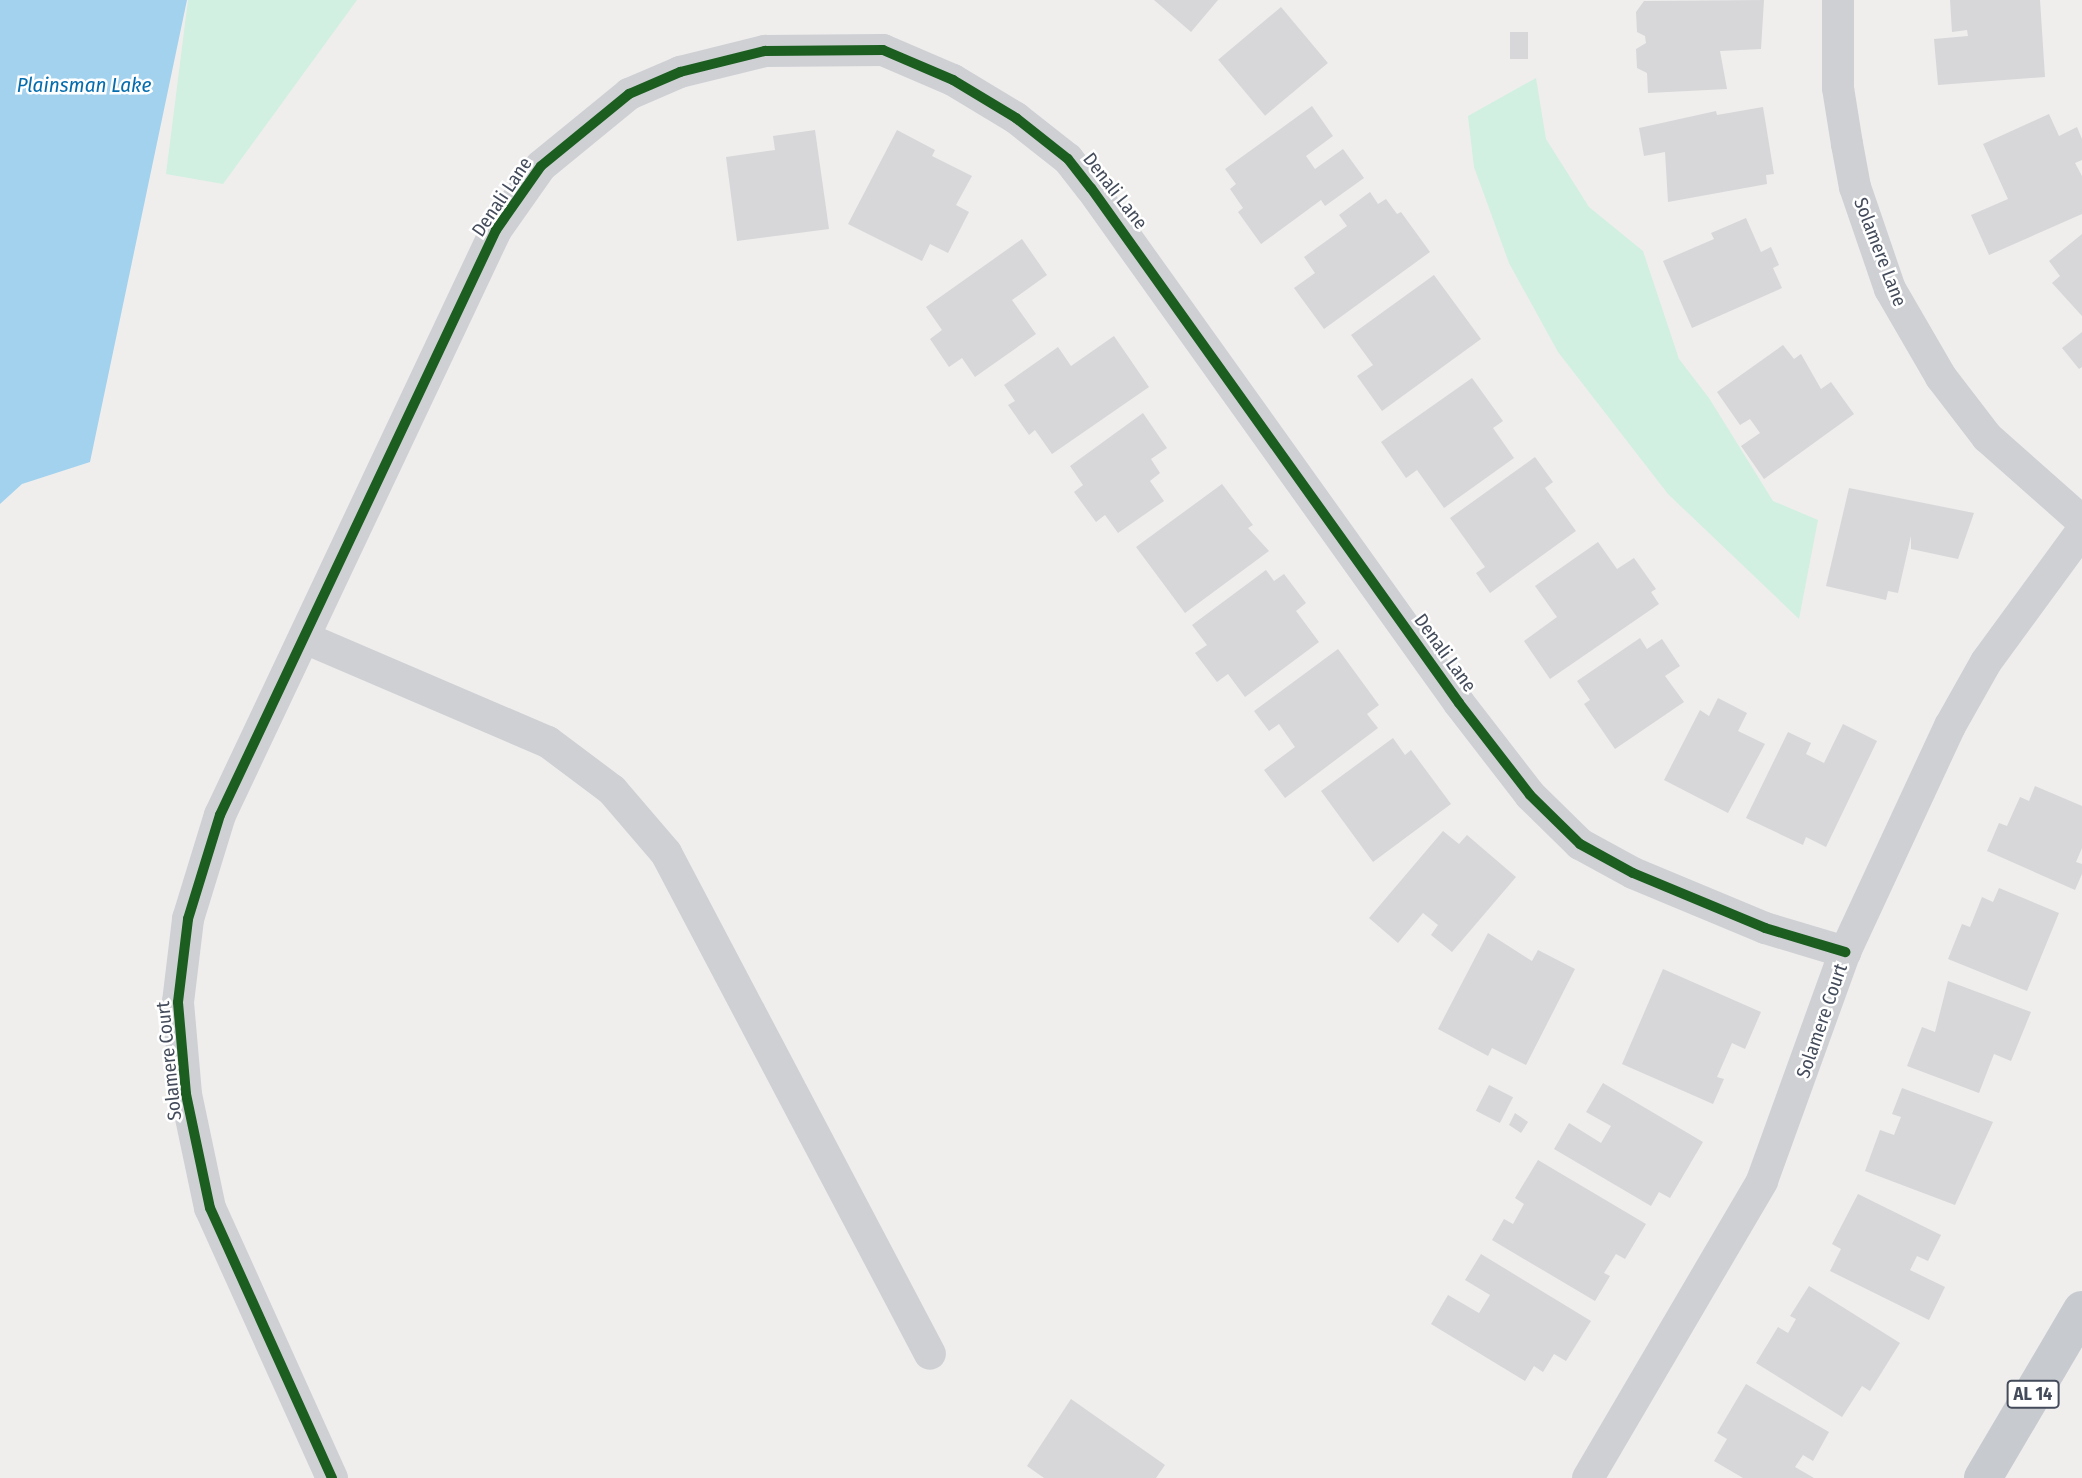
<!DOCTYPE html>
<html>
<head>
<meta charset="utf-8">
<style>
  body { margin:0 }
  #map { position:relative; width:2082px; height:1478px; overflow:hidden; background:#efeeed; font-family:"Fira Sans Condensed",sans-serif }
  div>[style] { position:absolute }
  .green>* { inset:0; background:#d1f0e1 }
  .water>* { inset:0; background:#a3d2ef }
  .building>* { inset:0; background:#d7d7d9; transform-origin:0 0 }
  .street>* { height:32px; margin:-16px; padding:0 16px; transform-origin:16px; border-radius:16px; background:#ced0d4 }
  .primary>* { height:38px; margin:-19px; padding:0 19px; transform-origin:19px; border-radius:19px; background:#c7cacf }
  .cycleway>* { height:10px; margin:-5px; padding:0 5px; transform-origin:5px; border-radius:5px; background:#1b5e20 }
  span { translate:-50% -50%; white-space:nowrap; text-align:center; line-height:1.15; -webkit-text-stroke:5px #fff; paint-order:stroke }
  .shield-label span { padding:2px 5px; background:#fff; border:2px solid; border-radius:5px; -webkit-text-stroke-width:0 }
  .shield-label { font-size:18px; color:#444c5b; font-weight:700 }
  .street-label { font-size:19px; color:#444c5b }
  .water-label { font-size:21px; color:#056dad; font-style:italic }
</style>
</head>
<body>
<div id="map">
  <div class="green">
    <i style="clip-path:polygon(188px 0,357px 0,223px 184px,166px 174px)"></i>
    <i style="clip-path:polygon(1536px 78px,1546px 139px,1589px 207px,1643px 251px,1679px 359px,1709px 398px,1773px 501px,1818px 520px,1799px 619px,1668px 494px,1558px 352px,1509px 263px,1474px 167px,1468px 116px)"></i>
  </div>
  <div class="water">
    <i style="clip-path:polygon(0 0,187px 0,90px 462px,22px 484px,0 504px)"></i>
  </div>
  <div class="building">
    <i style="clip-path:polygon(1154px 0,1218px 0,1191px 32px)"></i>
    <i style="clip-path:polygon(1764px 0,1761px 49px,1720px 51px,1727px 89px,1648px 93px,1647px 73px,1637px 68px,1636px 49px,1646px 43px,1645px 36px,1637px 32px,1636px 12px,1644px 1px)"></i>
    <i style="clip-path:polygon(1950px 0,2040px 0,2045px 77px,1938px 85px,1934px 39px,1968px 36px,1967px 30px,1952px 32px)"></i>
    <i style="left:1281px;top:7px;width:73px;height:82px;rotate:50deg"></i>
    <i style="left:1510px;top:32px;width:18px;height:27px"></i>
    <i style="clip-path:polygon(1312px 106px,1333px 136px,1306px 156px,1315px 169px,1343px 149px,1364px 178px,1325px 206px,1321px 200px,1261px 244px,1238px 212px,1243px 208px,1230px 189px,1236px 184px,1225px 169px)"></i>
    <i style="clip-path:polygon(1763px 107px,1774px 174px,1766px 175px,1767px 184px,1668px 202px,1665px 152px,1644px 156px,1639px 128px,1716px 111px,1717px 115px)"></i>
    <i style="clip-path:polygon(2049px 114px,2059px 136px,2077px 127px,2082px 139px,2082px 160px,2075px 163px,2082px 176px,2082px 214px,1989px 255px,1971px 215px,2008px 199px,1983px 144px)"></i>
    <i style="clip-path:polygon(815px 130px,829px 229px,737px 241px,726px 157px,775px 150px,773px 136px)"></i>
    <i style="clip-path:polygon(897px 130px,935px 150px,932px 156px,972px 176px,956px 205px,969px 212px,948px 253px,930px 244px,922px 261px,848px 224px)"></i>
    <i style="clip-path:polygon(1370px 192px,1378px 204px,1386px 199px,1397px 214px,1401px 212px,1430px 252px,1324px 329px,1294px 288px,1315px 273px,1304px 257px,1347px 226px,1339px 215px)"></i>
    <i style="clip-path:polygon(1746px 218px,1761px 252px,1771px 247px,1779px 265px,1773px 268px,1782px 288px,1692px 328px,1663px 261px,1714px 239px,1711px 233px)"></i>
    <i style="clip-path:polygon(2082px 234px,2082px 316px,2052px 283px,2060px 276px,2049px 261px)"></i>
    <i style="clip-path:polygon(1022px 239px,1047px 275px,1012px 300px,1036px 334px,975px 377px,962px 358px,949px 367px,930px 339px,942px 330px,926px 307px)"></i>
    <i style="clip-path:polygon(1434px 275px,1481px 339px,1382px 411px,1357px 376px,1373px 365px,1351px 335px)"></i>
    <i style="clip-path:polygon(2082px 332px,2082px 367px,2079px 369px,2062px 348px)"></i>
    <i style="clip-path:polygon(1114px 336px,1149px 387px,1052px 454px,1035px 430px,1029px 435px,1008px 405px,1015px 401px,1004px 385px,1058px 347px,1071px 366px)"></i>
    <i style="clip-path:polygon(1783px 345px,1794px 359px,1801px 354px,1821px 389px,1831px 382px,1854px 414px,1764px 479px,1741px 446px,1760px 433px,1750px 419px,1740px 425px,1717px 392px)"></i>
    <i style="clip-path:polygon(1472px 378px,1503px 421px,1493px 428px,1514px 458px,1444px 508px,1417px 470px,1406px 478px,1381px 442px)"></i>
    <i style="clip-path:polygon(1143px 413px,1167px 448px,1151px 459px,1160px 473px,1150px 481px,1164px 501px,1118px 533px,1105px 515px,1096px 522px,1074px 492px,1083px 485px,1070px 466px)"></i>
    <i style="clip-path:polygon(1535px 457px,1553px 482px,1545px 488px,1576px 531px,1490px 593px,1476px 573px,1485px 567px,1450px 518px)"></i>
    <i style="clip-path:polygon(1222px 484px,1253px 525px,1248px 528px,1269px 551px,1185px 613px,1136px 547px)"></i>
    <i style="clip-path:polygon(1849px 488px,1974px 513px,1958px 559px,1911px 549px,1911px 536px,1898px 593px,1888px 591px,1886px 600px,1826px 586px)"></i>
    <i style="clip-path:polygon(1598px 542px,1617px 569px,1634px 558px,1656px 589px,1651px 592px,1659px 604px,1550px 679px,1524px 641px,1557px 617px,1535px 586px)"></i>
    <i style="clip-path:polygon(1266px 570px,1274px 581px,1284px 574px,1306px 603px,1296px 611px,1319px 642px,1245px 697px,1228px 674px,1217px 682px,1195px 653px,1207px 645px,1192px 625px)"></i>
    <i style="clip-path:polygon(1640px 638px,1647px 649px,1662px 639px,1680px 666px,1665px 676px,1684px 702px,1615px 749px,1584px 704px,1590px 700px,1577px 681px)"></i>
    <i style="clip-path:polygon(1338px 649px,1379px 705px,1367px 714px,1378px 728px,1285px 798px,1264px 770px,1295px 747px,1279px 724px,1269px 731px,1254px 711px)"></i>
    <i style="clip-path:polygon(1718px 698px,1747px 713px,1738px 731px,1765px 744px,1728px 813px,1664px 780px,1700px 710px,1709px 716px)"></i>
    <i style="clip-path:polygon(1843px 724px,1877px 741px,1826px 847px,1806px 837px,1803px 845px,1746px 818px,1788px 732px,1811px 743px,1806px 754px,1824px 763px)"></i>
    <i style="clip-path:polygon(1393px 738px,1405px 755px,1411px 750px,1451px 804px,1373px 862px,1321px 791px)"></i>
    <i style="clip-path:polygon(2035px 786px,2082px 806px,2082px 848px,2076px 862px,2082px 864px,2082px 874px,2075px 890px,1987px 851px,1999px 823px,2007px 826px,2020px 797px,2029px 801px)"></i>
    <i style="clip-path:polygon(1443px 831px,1459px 844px,1467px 835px,1516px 877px,1452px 952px,1431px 935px,1438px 925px,1423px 913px,1398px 943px,1369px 918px)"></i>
    <i style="clip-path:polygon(1999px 888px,2059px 913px,2027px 991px,1948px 959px,1962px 924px,1970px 927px,1982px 897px,1993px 902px)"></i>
    <i style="clip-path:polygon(1488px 933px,1532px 961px,1538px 950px,1575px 969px,1526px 1065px,1492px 1048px,1488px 1056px,1438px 1029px)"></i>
    <i style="clip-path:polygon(1663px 969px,1761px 1012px,1745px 1049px,1732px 1043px,1717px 1077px,1724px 1079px,1713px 1104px,1622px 1064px)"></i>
    <i style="clip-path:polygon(1948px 981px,2031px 1012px,2011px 1061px,1994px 1054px,1979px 1093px,1907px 1066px,1922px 1027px,1935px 1032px)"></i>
    <i style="clip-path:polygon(1603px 1083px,1703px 1142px,1670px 1198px,1659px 1192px,1651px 1206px,1554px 1149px,1569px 1123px,1601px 1143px,1611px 1126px,1586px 1112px)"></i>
    <i style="left:1489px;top:1085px;width:27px;height:29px;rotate:27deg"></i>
    <i style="clip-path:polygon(1902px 1088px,1993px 1122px,1955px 1205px,1865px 1171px,1880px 1130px,1894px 1135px,1901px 1117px,1892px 1114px)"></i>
    <i style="clip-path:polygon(1515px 1113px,1528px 1122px,1521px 1133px,1509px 1125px)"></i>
    <i style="clip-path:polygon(1538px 1160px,1646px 1224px,1625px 1259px,1616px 1254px,1604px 1273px,1610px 1276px,1595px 1301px,1492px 1240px,1504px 1219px,1513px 1224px,1524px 1204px,1515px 1198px)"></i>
    <i style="clip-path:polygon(1858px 1194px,1941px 1235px,1928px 1261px,1917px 1256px,1910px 1270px,1945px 1287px,1929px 1320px,1830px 1271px,1841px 1249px,1832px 1244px)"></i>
    <i style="clip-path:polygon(1481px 1254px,1591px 1321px,1566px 1361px,1554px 1354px,1543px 1372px,1534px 1366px,1525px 1381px,1431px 1324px,1448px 1295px,1479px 1313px,1490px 1295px,1465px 1280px)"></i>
    <i style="clip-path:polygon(1809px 1286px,1900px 1343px,1870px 1391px,1862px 1386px,1842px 1417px,1756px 1363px,1778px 1327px,1788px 1333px,1796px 1319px,1790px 1316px)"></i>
    <i style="clip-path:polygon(1746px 1384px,1829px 1432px,1813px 1461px,1803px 1455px,1795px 1467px,1814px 1478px,1743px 1478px,1714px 1461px,1727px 1439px,1717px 1433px)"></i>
    <i style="clip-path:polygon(1071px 1399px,1165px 1465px,1156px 1478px,1044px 1478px,1027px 1466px)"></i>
  </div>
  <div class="street">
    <i style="left:1838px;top:0;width:88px;rotate:90deg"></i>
    <i style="left:1838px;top:88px;width:57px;rotate:80.9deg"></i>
    <i style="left:1847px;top:144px;width:44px;rotate:79.5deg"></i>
    <i style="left:1855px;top:187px;width:108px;rotate:71.1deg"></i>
    <i style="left:1890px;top:289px;width:102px;rotate:59.9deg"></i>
    <i style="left:1941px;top:377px;width:76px;rotate:52.5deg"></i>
    <i style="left:1987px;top:437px;width:127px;rotate:41.5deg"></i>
    <i style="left:305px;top:638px;width:264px;rotate:23.2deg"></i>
    <i style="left:548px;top:742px;width:80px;rotate:36.9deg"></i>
    <i style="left:612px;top:790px;width:83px;rotate:49.4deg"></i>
    <i style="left:666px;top:853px;width:566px;rotate:62.21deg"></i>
    <i style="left:332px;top:1478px;width:296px;rotate:-114.3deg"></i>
    <i style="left:210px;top:1208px;width:116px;rotate:-101.9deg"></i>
    <i style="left:186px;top:1094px;width:92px;rotate:-95deg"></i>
    <i style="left:178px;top:1002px;width:84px;rotate:-83.1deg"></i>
    <i style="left:188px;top:919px;width:109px;rotate:-72.9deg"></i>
    <i style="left:220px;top:815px;width:647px;rotate:-64.74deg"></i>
    <i style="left:496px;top:230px;width:78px;rotate:-54.9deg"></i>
    <i style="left:541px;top:166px;width:114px;rotate:-39.3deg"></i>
    <i style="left:629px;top:94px;width:56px;rotate:-23.3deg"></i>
    <i style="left:680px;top:72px;width:88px;rotate:-13.9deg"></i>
    <i style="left:765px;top:51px;width:118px;rotate:-0.5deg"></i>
    <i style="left:883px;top:50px;width:76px;rotate:23.2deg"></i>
    <i style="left:953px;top:80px;width:74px;rotate:31.1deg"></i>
    <i style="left:1016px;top:118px;width:66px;rotate:38.3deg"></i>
    <i style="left:1068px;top:159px;width:37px;rotate:52deg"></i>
    <i style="left:1091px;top:188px;width:633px;rotate:54.45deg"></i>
    <i style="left:1459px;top:703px;width:116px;rotate:52.3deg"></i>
    <i style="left:1530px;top:795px;width:70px;rotate:44.4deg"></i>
    <i style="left:1580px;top:844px;width:60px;rotate:28.7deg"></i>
    <i style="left:1633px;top:873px;width:143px;rotate:22.6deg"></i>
    <i style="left:1765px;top:928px;width:84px;rotate:16.7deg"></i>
    <i style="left:1588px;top:1478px;width:344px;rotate:-59.6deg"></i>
    <i style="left:1762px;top:1181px;width:244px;rotate:-70.1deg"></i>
    <i style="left:1845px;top:952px;width:249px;rotate:-65.1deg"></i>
    <i style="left:1950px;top:726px;width:73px;rotate:-60.6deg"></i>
    <i style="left:1986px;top:662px;width:162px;rotate:-53.8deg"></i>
  </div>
  <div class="primary">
    <i style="left:1983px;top:1478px;width:195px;rotate:-59.5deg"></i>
  </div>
  <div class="cycleway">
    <i style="left:332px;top:1478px;width:296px;rotate:-114.3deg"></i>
    <i style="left:210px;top:1208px;width:116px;rotate:-101.9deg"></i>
    <i style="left:186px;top:1094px;width:92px;rotate:-95deg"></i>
    <i style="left:178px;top:1002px;width:84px;rotate:-83.1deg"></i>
    <i style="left:188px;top:919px;width:109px;rotate:-72.9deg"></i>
    <i style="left:220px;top:815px;width:647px;rotate:-64.74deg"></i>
    <i style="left:496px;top:230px;width:78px;rotate:-54.9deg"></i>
    <i style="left:541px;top:166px;width:114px;rotate:-39.3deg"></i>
    <i style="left:629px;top:94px;width:56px;rotate:-23.3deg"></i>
    <i style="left:680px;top:72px;width:88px;rotate:-13.9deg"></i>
    <i style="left:765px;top:51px;width:118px;rotate:-0.5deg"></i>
    <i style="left:883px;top:50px;width:76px;rotate:23.2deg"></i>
    <i style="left:953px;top:80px;width:74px;rotate:31.1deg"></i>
    <i style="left:1016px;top:118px;width:66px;rotate:38.3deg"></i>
    <i style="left:1068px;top:159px;width:37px;rotate:52deg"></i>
    <i style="left:1091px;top:188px;width:633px;rotate:54.45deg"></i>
    <i style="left:1459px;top:703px;width:116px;rotate:52.3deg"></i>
    <i style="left:1530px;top:795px;width:70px;rotate:44.4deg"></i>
    <i style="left:1580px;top:844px;width:60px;rotate:28.7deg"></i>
    <i style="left:1633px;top:873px;width:143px;rotate:22.6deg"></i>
    <i style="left:1765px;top:928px;width:84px;rotate:16.7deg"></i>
  </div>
  <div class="shield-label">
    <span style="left:2033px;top:1394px">AL 14</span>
  </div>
  <div class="street-label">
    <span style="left:1115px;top:191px;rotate:52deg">Denali Lane</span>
    <span style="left:502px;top:197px;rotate:-56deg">Denali Lane</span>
    <span style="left:1880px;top:252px;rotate:69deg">Solamere Lane</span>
    <span style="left:1445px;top:653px;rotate:54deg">Denali Lane</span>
    <span style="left:1822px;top:1021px;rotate:-71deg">Solamere Court</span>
    <span style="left:169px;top:1061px;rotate:-96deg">Solamere Court</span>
  </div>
  <div class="water-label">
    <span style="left:84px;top:85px">Plainsman Lake</span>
  </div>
</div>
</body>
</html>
